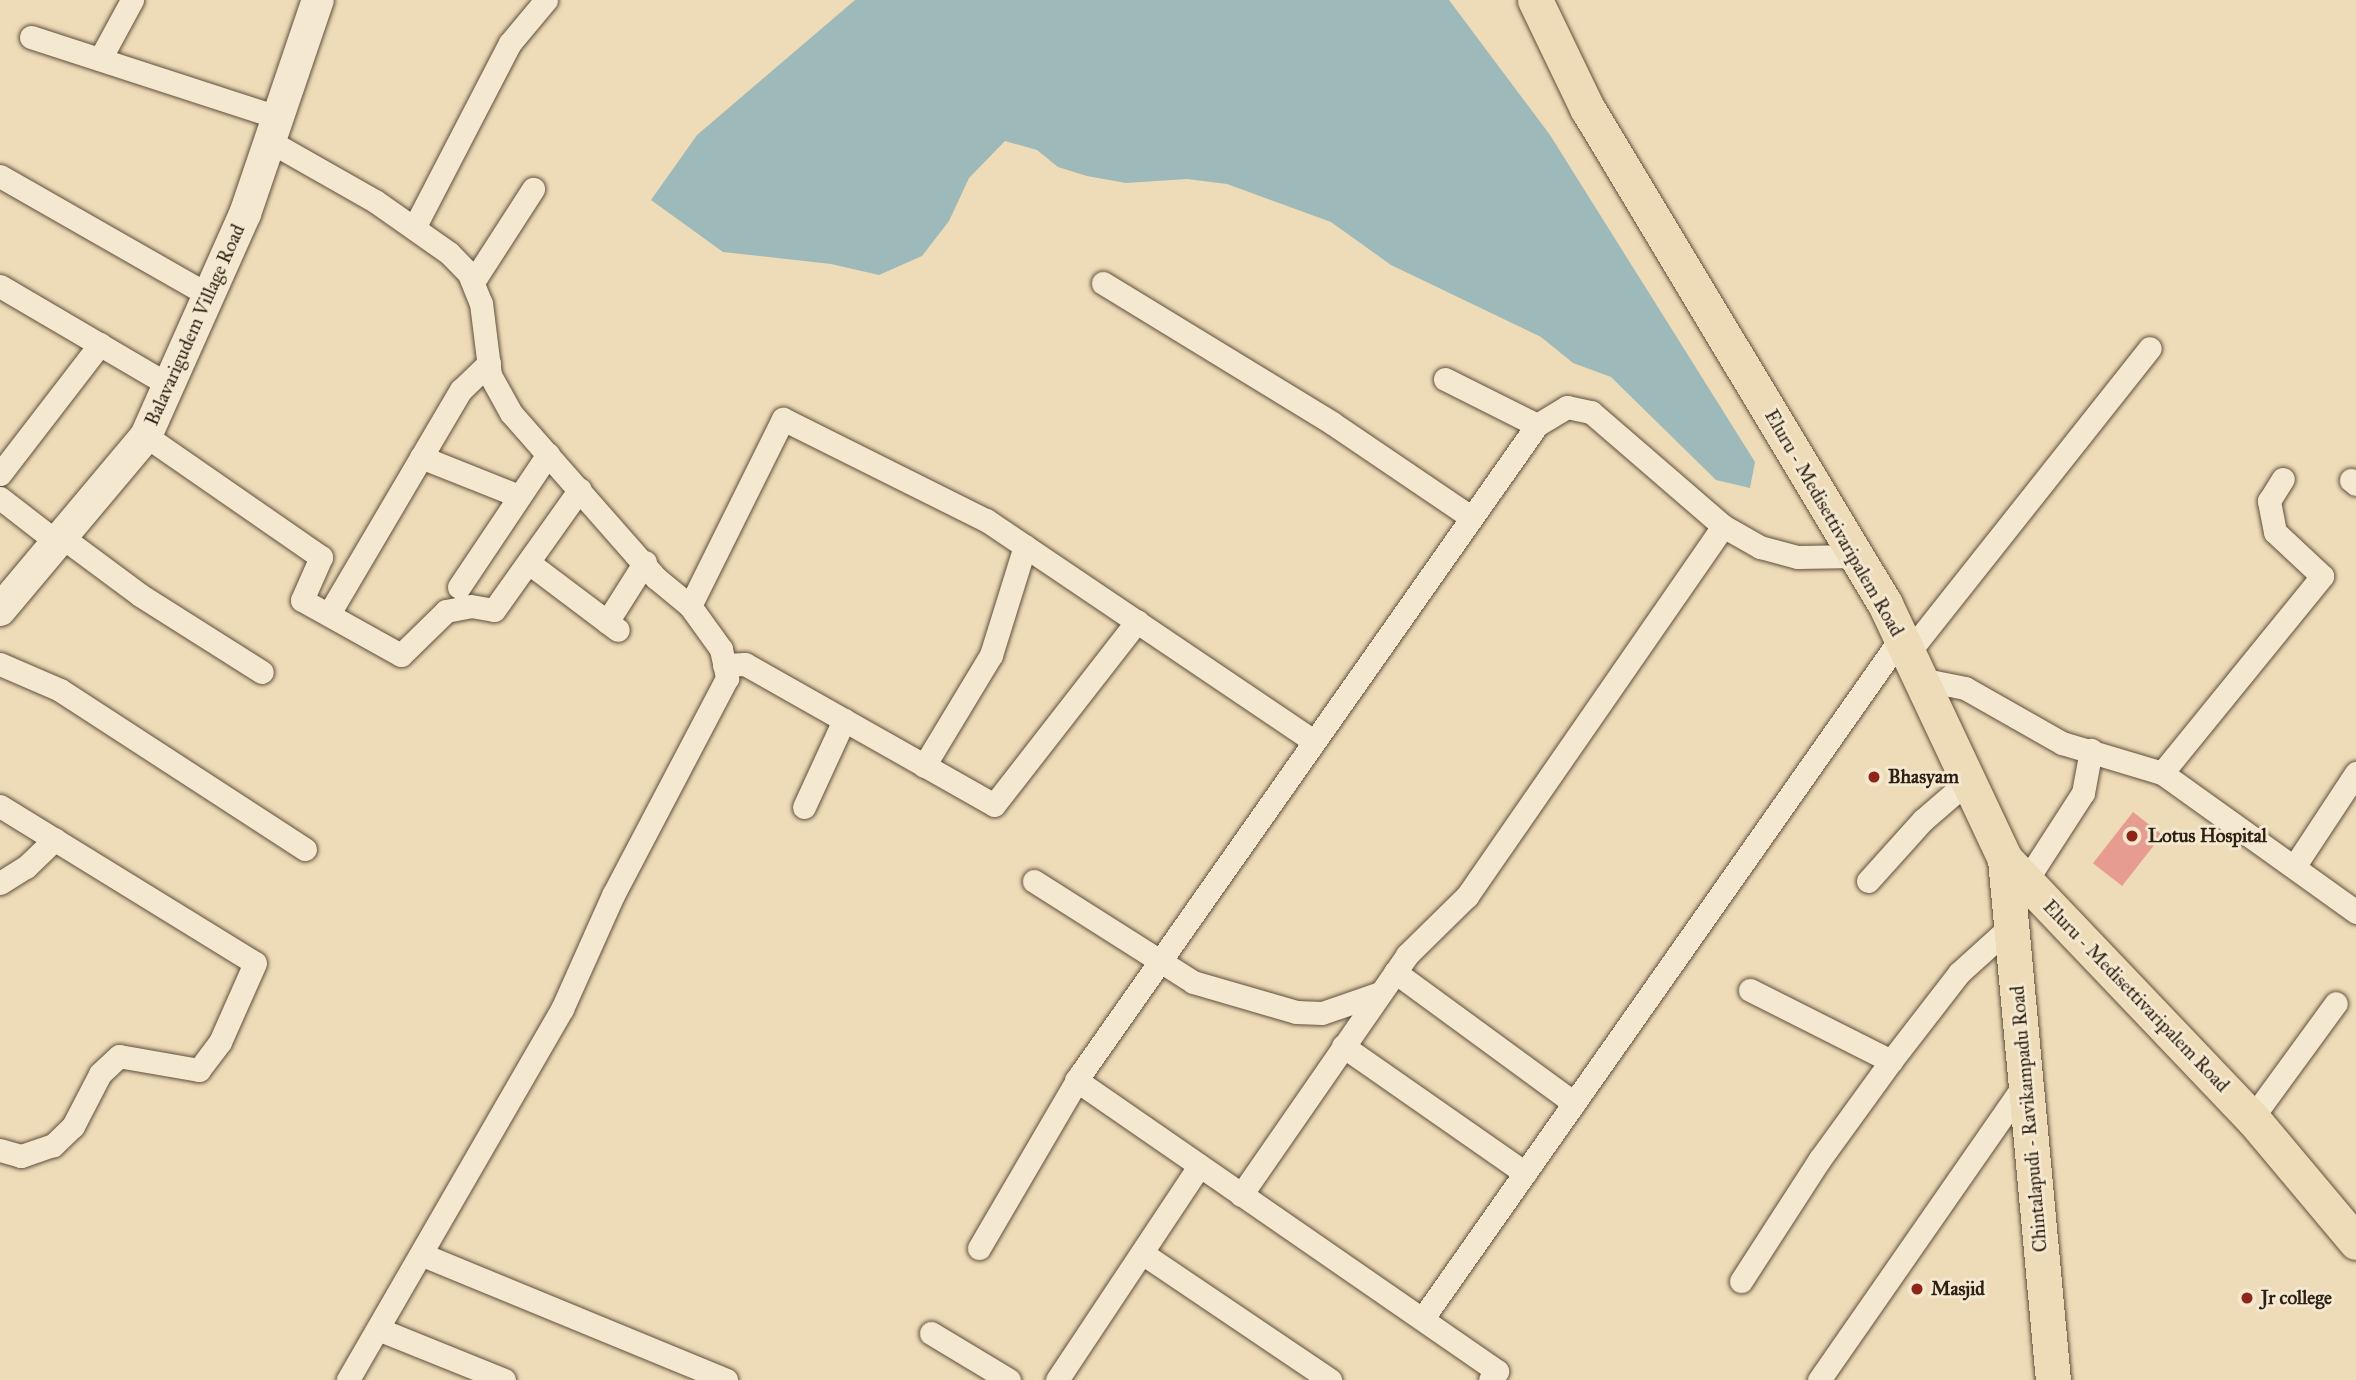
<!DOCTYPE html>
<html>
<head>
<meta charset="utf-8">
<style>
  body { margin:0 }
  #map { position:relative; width:2356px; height:1380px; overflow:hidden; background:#eedbb7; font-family:"IM FELL Great Primer",serif }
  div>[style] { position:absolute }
  .water>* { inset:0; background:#9eb9b9 }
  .building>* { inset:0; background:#e69c91; transform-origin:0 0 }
  .roads { filter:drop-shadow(0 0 2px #5f4f3d) drop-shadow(0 0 2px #5f4f3d) }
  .street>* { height:23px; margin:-11.5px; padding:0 11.5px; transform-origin:11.5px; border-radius:11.5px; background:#f4e8d0 }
  .secondary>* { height:32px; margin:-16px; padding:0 16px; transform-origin:16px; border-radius:16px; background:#f4e8d0 }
  .primary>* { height:35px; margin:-17.5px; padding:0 17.5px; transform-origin:17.5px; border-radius:17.5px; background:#eedbb7 }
  .dots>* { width:19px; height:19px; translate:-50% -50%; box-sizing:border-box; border:4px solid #f4e8d0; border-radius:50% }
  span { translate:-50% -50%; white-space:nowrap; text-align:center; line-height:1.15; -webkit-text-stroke:6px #f4e8d0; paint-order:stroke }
  .street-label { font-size:19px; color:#2f2014 }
  .poi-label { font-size:19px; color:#2f2014; font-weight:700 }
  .left { translate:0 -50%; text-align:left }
</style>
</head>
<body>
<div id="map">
  <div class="water">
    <i style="clip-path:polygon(855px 0,1449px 0,1550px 135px,1755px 462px,1750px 488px,1716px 480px,1611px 377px,1573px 363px,1541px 337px,1391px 265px,1331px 222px,1227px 184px,1187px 179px,1126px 183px,1087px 176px,1058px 167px,1037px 150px,1005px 141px,969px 178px,949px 221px,922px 256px,879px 275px,831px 264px,723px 252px,651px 200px,697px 135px)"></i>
  </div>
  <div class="building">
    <i style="left:2133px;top:812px;width:37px;height:65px;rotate:38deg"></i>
  </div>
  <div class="roads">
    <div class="street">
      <i style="left:31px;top:37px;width:262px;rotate:18deg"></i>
      <i style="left:100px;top:59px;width:67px;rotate:-61.5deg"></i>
      <i style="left:271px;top:142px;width:120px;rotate:29.6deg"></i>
      <i style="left:375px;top:201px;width:90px;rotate:35.1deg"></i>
      <i style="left:449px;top:253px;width:29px;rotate:46deg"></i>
      <i style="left:469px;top:274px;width:31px;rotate:68deg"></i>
      <i style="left:481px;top:303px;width:73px;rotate:82.9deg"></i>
      <i style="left:490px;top:375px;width:43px;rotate:61.1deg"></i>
      <i style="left:511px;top:413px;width:220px;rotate:48.7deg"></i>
      <i style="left:656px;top:578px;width:44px;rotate:39.5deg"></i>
      <i style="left:690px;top:606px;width:53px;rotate:54.2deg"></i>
      <i style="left:721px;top:649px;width:30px;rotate:78deg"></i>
      <i style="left:727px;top:678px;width:245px;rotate:117.7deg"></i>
      <i style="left:613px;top:895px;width:125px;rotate:114.1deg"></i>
      <i style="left:562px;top:1009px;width:428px;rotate:120deg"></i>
      <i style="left:0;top:176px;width:241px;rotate:29.7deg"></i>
      <i style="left:414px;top:228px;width:208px;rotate:-62.6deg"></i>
      <i style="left:510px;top:43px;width:56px;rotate:-50.1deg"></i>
      <i style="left:473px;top:282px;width:111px;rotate:-57.2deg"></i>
      <i style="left:1103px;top:283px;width:268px;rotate:31.4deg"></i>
      <i style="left:1332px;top:423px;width:168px;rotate:34.1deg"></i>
      <i style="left:0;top:286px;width:196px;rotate:30.4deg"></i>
      <i style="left:1445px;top:379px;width:103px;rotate:26.6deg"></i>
      <i style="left:146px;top:436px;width:213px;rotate:34.7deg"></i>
      <i style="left:321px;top:557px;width:47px;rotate:113.8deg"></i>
      <i style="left:302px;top:600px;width:113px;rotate:29.1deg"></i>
      <i style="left:401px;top:655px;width:63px;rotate:-44.4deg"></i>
      <i style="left:446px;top:611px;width:25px;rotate:-11deg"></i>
      <i style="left:471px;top:606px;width:23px;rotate:10deg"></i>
      <i style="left:494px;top:610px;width:148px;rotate:-54.6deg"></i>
      <i style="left:421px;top:457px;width:105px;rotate:21.7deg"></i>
      <i style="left:0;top:474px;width:164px;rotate:-52.4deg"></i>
      <i style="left:2351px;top:480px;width:6px;rotate:39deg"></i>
      <i style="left:0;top:498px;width:72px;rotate:37.7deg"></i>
      <i style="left:62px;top:537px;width:97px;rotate:36.6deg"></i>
      <i style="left:140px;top:595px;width:144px;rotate:32.3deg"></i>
      <i style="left:529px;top:563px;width:111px;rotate:37deg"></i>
      <i style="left:459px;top:587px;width:160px;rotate:-56.2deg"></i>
      <i style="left:690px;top:606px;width:209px;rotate:-63.6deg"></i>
      <i style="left:783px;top:419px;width:227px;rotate:26.5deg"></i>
      <i style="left:986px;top:520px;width:393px;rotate:34deg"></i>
      <i style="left:330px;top:612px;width:258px;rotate:-59.5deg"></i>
      <i style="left:461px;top:390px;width:39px;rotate:-44deg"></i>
      <i style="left:607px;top:622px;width:71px;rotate:-57.7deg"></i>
      <i style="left:1908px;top:653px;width:389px;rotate:-51.6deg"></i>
      <i style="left:0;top:664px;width:65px;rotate:23.4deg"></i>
      <i style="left:60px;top:690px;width:292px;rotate:33deg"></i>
      <i style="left:724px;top:665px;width:21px;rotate:-3deg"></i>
      <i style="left:745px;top:664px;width:286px;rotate:29.5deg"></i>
      <i style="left:994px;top:805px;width:233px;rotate:-52.1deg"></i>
      <i style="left:1920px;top:679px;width:46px;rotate:11.3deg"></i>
      <i style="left:1965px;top:688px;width:112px;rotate:29.6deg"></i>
      <i style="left:2062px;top:743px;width:104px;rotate:16.7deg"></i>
      <i style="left:2162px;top:773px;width:239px;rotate:35.6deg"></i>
      <i style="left:924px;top:766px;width:130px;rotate:-58.9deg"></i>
      <i style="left:991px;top:655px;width:114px;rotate:-72.7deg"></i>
      <i style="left:2162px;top:773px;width:254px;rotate:-50.9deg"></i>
      <i style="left:2322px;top:576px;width:64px;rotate:-136.9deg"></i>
      <i style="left:2275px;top:532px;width:32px;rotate:-101deg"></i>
      <i style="left:2269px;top:501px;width:26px;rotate:-58deg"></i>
      <i style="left:0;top:806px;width:299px;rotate:31.6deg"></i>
      <i style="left:255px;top:963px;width:86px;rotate:113.9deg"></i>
      <i style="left:220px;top:1042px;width:35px;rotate:127deg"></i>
      <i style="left:199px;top:1070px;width:81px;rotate:-170.1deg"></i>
      <i style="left:119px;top:1056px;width:26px;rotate:137deg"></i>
      <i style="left:100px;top:1074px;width:59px;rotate:117.4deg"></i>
      <i style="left:73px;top:1126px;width:28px;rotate:136deg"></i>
      <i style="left:53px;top:1145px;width:34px;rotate:161deg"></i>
      <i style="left:21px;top:1156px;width:22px;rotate:-164deg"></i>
      <i style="left:804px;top:807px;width:96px;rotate:-65.3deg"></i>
      <i style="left:2294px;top:867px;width:113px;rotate:-56.6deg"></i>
      <i style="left:1034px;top:881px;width:188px;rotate:32.4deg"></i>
      <i style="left:1193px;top:982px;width:107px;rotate:16.2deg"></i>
      <i style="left:1296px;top:1012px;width:26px;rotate:2deg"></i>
      <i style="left:1322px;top:1013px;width:61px;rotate:-19deg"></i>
      <i style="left:1868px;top:881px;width:82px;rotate:-48deg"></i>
      <i style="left:1923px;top:820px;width:60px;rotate:-40.9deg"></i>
      <i style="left:2026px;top:881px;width:105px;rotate:-57.1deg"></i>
      <i style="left:2083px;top:793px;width:44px;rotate:-79.5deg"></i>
      <i style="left:0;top:883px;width:31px;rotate:-32deg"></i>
      <i style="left:26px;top:867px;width:40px;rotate:-44deg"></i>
      <i style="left:1395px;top:972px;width:222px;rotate:36.2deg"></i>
      <i style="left:1750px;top:990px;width:158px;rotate:26.7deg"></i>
      <i style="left:1343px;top:1046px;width:222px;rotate:34.9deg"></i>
      <i style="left:1076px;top:1080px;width:512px;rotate:34.65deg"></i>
      <i style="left:1497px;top:1371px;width:11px;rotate:128deg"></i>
      <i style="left:2252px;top:1118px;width:142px;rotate:-53.9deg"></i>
      <i style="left:1241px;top:1195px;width:292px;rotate:-55.3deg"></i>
      <i style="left:1407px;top:955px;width:84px;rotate:-44.5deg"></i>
      <i style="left:1467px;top:896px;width:450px;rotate:-55.3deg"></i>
      <i style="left:979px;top:1248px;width:200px;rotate:-59.7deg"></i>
      <i style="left:1080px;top:1075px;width:795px;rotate:-54.89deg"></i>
      <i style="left:1537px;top:425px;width:35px;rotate:-31deg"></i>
      <i style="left:1567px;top:407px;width:25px;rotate:12deg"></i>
      <i style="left:1591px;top:412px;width:174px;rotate:40.8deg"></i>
      <i style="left:1723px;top:526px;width:43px;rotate:29.6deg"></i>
      <i style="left:1760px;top:547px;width:39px;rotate:15deg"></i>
      <i style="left:1798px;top:557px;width:58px;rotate:-1deg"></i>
      <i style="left:1142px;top:1253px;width:227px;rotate:34deg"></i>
      <i style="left:423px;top:1255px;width:328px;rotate:22.4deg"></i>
      <i style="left:1741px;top:1281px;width:145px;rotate:-57.1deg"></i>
      <i style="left:1820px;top:1159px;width:121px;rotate:-54.1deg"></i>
      <i style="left:1891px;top:1061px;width:111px;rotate:-52.3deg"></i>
      <i style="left:1959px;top:973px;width:70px;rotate:-42.1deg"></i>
      <i style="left:1423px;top:1318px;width:831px;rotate:-54.9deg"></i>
      <i style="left:378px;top:1329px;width:136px;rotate:22deg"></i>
      <i style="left:931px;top:1333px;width:91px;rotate:31.1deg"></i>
      <i style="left:1057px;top:1380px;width:257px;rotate:-56.4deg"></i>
      <i style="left:1819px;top:1380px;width:361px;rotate:-55.2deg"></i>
    </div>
    <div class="secondary">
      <i style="left:0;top:610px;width:227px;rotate:-50deg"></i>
      <i style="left:146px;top:436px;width:243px;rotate:-66deg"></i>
      <i style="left:245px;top:214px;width:226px;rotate:-71.2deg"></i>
    </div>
    <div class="primary">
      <i style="left:1535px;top:0;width:120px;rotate:64.3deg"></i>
      <i style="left:1587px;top:108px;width:579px;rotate:59deg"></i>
      <i style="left:1885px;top:604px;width:282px;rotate:64.8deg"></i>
      <i style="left:2005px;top:859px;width:358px;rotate:46.4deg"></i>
      <i style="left:2252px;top:1118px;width:162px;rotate:50deg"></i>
      <i style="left:2005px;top:859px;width:523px;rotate:84.74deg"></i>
    </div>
  </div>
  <div class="dots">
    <i style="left:1874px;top:777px;background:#8f2418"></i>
    <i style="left:2132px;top:836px;background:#8f2418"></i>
    <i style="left:1917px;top:1289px;background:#8f2418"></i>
    <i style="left:2247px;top:1298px;background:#8f2418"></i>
  </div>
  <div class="street-label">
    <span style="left:195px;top:325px;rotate:-66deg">Balavarigudem Village Road</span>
    <span style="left:1834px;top:523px;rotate:60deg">Eluru - Medisettivaripalem Road</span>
    <span style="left:2136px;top:996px;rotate:46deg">Eluru - Medisettivaripalem Road</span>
    <span style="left:2029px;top:1119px;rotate:-95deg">Chintalapudi - Ravikampadu Road</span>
  </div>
  <div class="poi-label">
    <span class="left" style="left:1888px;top:777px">Bhasyam</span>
    <span class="left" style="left:2148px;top:836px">Lotus Hospital</span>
    <span class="left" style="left:1931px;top:1289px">Masjid</span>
    <span class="left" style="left:2261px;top:1298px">Jr college</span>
  </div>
</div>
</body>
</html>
